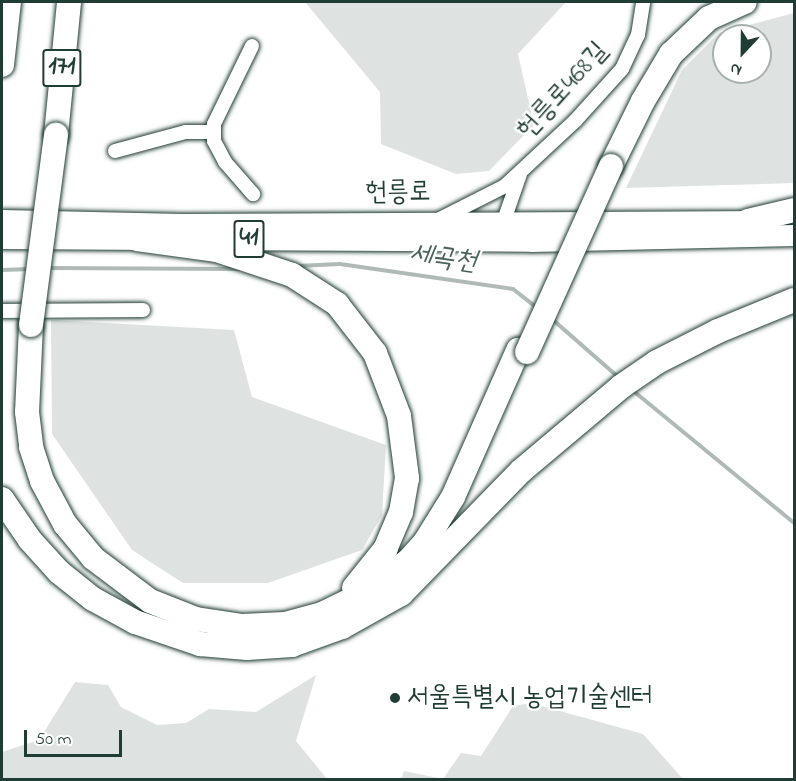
<!DOCTYPE html>
<html>
<head>
<meta charset="utf-8">
<style>
  body { margin:0 }
  #map { position:relative; width:796px; height:781px; overflow:hidden; background:#fff; font-family:"Indie Flower","Poor Story",sans-serif }
  div>[style] { position:absolute }
  .green>* { inset:0; background:#dee3e2 }
  .stream>* { height:4px; margin:-2px; padding:0 2px; transform-origin:2px; border-radius:2px; background:#afbab7 }
  .roads { filter:drop-shadow(0 0 2px #1f3d34) drop-shadow(0 0 2px #1f3d34) }
  .minor>* { height:14px; margin:-7px; padding:0 7px; transform-origin:7px; border-radius:7px; background:#fff }
  .primary>* { height:21px; margin:-10.5px; padding:0 10.5px; transform-origin:10.5px; border-radius:10.5px; background:#fff }
  .motorway>* { height:24px; margin:-12px; padding:0 12px; transform-origin:12px; border-radius:12px; background:#fff }
  .bridges { filter:drop-shadow(0 0 2px #1f3d34) drop-shadow(0 0 2px #1f3d34) }
  .motorway-bridge>* { height:24px; margin:-12px; padding:0 12px; transform-origin:12px; border-radius:12px; background:#fff }
  .dots>* { width:16px; height:16px; translate:-50% -50%; box-sizing:border-box; border:3px solid #fff; border-radius:50% }
  span { translate:-50% -50%; white-space:nowrap; text-align:center; line-height:1.15; -webkit-text-stroke:4.5px #fff; paint-order:stroke }
  .shield-label span { padding:2px 4px; background:#fff; border:2px solid; border-radius:4px; -webkit-text-stroke-width:0 }
  .shield-label { font-size:26px; color:#1f3d34; font-weight:700 }
  .street-label { font-size:27px; color:#1f3d34 }
  .poi-label { font-size:27px; color:#1f3d34 }
  .left { translate:0 -50%; text-align:left }
  .water-label { font-size:28px; color:#4a625b; font-style:italic }
  .frame { position:absolute; inset:0; border:3px solid #1f3d34; pointer-events:none }
  .north { position:absolute; left:712px; top:24px; width:60px; height:60px; box-sizing:border-box; background:#fff; border:2px solid #a5b1ae; border-radius:50%; rotate:202deg; font-size:16px; font-weight:700; line-height:24px; text-align:center; color:#1f3d34 }
  .north::after { content:''; display:block; margin:auto; width:21px; height:27px; background:#1f3d34; clip-path:polygon(50% 0,100% 100%,50% 72%,0 100%) }
  .scale { position:absolute; left:24px; top:730px; width:98px; height:27px; box-sizing:border-box; border:3px solid #1f3d34; border-top:0; padding-left:8px; font-size:18px; line-height:21px; white-space:nowrap; color:#1f3d34; -webkit-text-stroke:4px #fff; paint-order:stroke }
</style>
</head>
<body>
<div id="map">
  <div class="green">
    <i style="clip-path:polygon(305px 2px,566px 2px,518px 54px,534px 125px,489px 171px,456px 174px,381px 144px,380px 92px)"></i>
    <i style="clip-path:polygon(evenodd,794px 13px,794px 183px,626px 188px,682px 70px,719px 33px,794px 13px,724px 36px,760px 36px,760px 72px,724px 72px,724px 36px)"></i>
    <i style="clip-path:polygon(51px 320px,234px 330px,252px 397px,386px 445px,382px 515px,362px 550px,268px 583px,183px 583px,132px 550px,52px 434px)"></i>
    <i style="clip-path:polygon(316px 675px,296px 741px,327px 779px,2px 779px,2px 752px,39px 740px,75px 682px,108px 685px,121px 707px,157px 725px,186px 723px,209px 709px,256px 712px)"></i>
    <i style="clip-path:polygon(531px 703px,643px 734px,683px 779px,401px 779px,404px 771px,443px 779px,461px 753px,481px 756px,513px 706px)"></i>
  </div>
  <div class="stream">
    <i style="left:297px;top:266px;width:43px;rotate:-2.7deg"></i>
    <i style="left:340px;top:264px;width:175px;rotate:8.2deg"></i>
    <i style="left:513px;top:289px;width:33px;rotate:38deg"></i>
    <i style="left:48px;top:268px;width:193px;rotate:0.3deg"></i>
    <i style="left:2px;top:270px;width:27px;rotate:-2deg"></i>
    <i style="left:552px;top:319px;width:88px;rotate:41.3deg"></i>
    <i style="left:631px;top:389px;width:211px;rotate:39.4deg"></i>
  </div>
  <div class="roads">
    <div class="minor">
      <i style="left:252px;top:46px;width:87px;rotate:116deg"></i>
      <i style="left:214px;top:124px;width:17px;rotate:90deg"></i>
      <i style="left:214px;top:141px;width:24px;rotate:62deg"></i>
      <i style="left:225px;top:162px;width:43px;rotate:48.8deg"></i>
      <i style="left:115px;top:151px;width:73px;rotate:-15deg"></i>
      <i style="left:186px;top:132px;width:28px"></i>
      <i style="left:440px;top:219px;width:73px;rotate:-26.9deg"></i>
      <i style="left:505px;top:186px;width:96px;rotate:-42.9deg"></i>
      <i style="left:575px;top:121px;width:70px;rotate:-47.9deg"></i>
      <i style="left:622px;top:69px;width:38px;rotate:-65deg"></i>
      <i style="left:638px;top:35px;width:33px;rotate:-81deg"></i>
      <i style="left:501px;top:229px;width:58px;rotate:-70.9deg"></i>
      <i style="left:2px;top:311px;width:141px;rotate:-0.4deg"></i>
    </div>
    <div class="primary">
      <i style="left:2px;top:220px;width:180px;rotate:1.3deg"></i>
      <i style="left:182px;top:224px;width:584px;rotate:-0.29deg"></i>
      <i style="left:2px;top:238px;width:152px;rotate:0.4deg"></i>
      <i style="left:194px;top:239px;width:337px;rotate:0.3deg"></i>
      <i style="left:531px;top:241px;width:263px;rotate:-1.3deg"></i>
    </div>
    <div class="motorway">
      <i style="left:2px;top:65px;width:63px;rotate:-83.7deg"></i>
      <i style="left:56px;top:135px;width:134px;rotate:-84.4deg"></i>
      <i style="left:611px;top:166px;width:72px;rotate:-63.8deg"></i>
      <i style="left:643px;top:101px;width:55px;rotate:-59.2deg"></i>
      <i style="left:671px;top:54px;width:52px;rotate:-43.5deg"></i>
      <i style="left:709px;top:18px;width:39px;rotate:-24deg"></i>
      <i style="left:748px;top:221px;width:47px;rotate:-13.4deg"></i>
      <i style="left:137px;top:239px;width:81px;rotate:7.8deg"></i>
      <i style="left:217px;top:250px;width:79px;rotate:18.4deg"></i>
      <i style="left:292px;top:275px;width:54px;rotate:32.8deg"></i>
      <i style="left:337px;top:304px;width:62px;rotate:52.2deg"></i>
      <i style="left:375px;top:353px;width:67px;rotate:69.1deg"></i>
      <i style="left:399px;top:416px;width:63px;rotate:82.6deg"></i>
      <i style="left:407px;top:478px;width:35px;rotate:100deg"></i>
      <i style="left:401px;top:512px;width:39px;rotate:113deg"></i>
      <i style="left:386px;top:548px;width:51px;rotate:128.7deg"></i>
      <i style="left:31px;top:325px;width:87px;rotate:92.6deg"></i>
      <i style="left:27px;top:412px;width:35px;rotate:83deg"></i>
      <i style="left:31px;top:447px;width:36px;rotate:72deg"></i>
      <i style="left:42px;top:481px;width:49px;rotate:61.9deg"></i>
      <i style="left:65px;top:524px;width:44px;rotate:50.5deg"></i>
      <i style="left:93px;top:558px;width:71px;rotate:37deg"></i>
      <i style="left:150px;top:601px;width:49px;rotate:21.4deg"></i>
      <i style="left:196px;top:619px;width:47px;rotate:8.7deg"></i>
      <i style="left:242px;top:626px;width:43px;rotate:-2.7deg"></i>
      <i style="left:285px;top:624px;width:38px;rotate:-15deg"></i>
      <i style="left:322px;top:614px;width:37px;rotate:-26deg"></i>
      <i style="left:355px;top:598px;width:65px;rotate:-34.9deg"></i>
      <i style="left:408px;top:561px;width:25px;rotate:-48deg"></i>
      <i style="left:425px;top:542px;width:53px;rotate:-58.1deg"></i>
      <i style="left:453px;top:497px;width:161px;rotate:-66.1deg"></i>
      <i style="left:2px;top:499px;width:50px;rotate:55.7deg"></i>
      <i style="left:30px;top:540px;width:43px;rotate:47.8deg"></i>
      <i style="left:59px;top:572px;width:43px;rotate:38.5deg"></i>
      <i style="left:93px;top:599px;width:48px;rotate:28.7deg"></i>
      <i style="left:135px;top:622px;width:69px;rotate:18.7deg"></i>
      <i style="left:200px;top:644px;width:47px;rotate:4.9deg"></i>
      <i style="left:247px;top:648px;width:45px;rotate:-3.8deg"></i>
      <i style="left:292px;top:645px;width:53px;rotate:-19.8deg"></i>
      <i style="left:342px;top:627px;width:68px;rotate:-29.2deg"></i>
      <i style="left:401px;top:594px;width:172px;rotate:-45.7deg"></i>
      <i style="left:521px;top:471px;width:132px;rotate:-40.1deg"></i>
      <i style="left:622px;top:386px;width:42px;rotate:-34.4deg"></i>
      <i style="left:657px;top:362px;width:68px;rotate:-26.9deg"></i>
      <i style="left:718px;top:331px;width:82px;rotate:-22.2deg"></i>
    </div>
  </div>
  <div class="bridges">
    <div class="motorway-bridge">
      <i style="left:31px;top:325px;width:192px;rotate:-82.5deg"></i>
      <i style="left:527px;top:352px;width:204px;rotate:-65.7deg"></i>
    </div>
  </div>
  <div class="dots">
    <i style="left:395px;top:698px;background:#1f3d34"></i>
  </div>
  <div class="shield-label">
    <span style="left:62px;top:68px">171</span>
    <span style="left:249px;top:239px">41</span>
  </div>
  <div class="street-label">
    <span style="left:563px;top:91px;rotate:-48deg">헌릉로468길</span>
    <span style="left:398px;top:193px;rotate:-1deg">헌릉로</span>
  </div>
  <div class="poi-label">
    <span class="left" style="left:407px;top:698px">서울특별시 농업기술센터</span>
  </div>
  <div class="water-label">
    <span style="left:443px;top:259px;rotate:8deg">세곡천</span>
  </div>
  <div class="frame"></div>
  <div class="north">N</div>
  <div class="scale">50 m</div>
</div>
</body>
</html>
